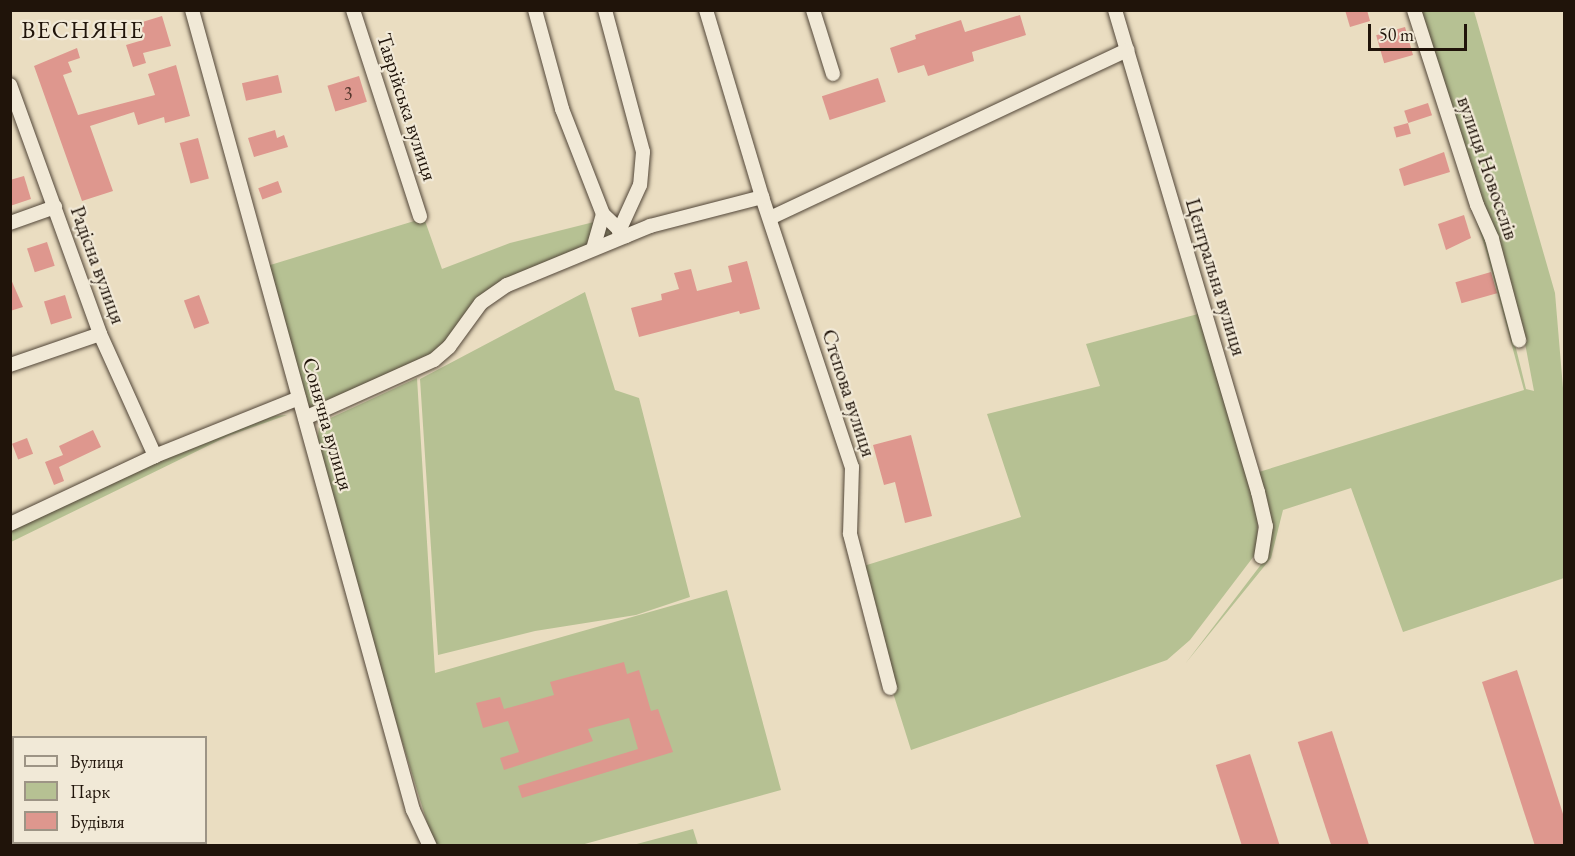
<!DOCTYPE html>
<html>
<head>
<meta charset="utf-8">
<style>
  body { margin:0 }
  #map { position:relative; width:1575px; height:856px; overflow:hidden; background:#eaddc1; font-family:"EB Garamond",serif }
  div>[style] { position:absolute }
  .green>* { inset:0; background:#b6c193 }
  .building>* { inset:0; background:#de978e; transform-origin:0 0 }
  .roads { filter:drop-shadow(0 0 2px #524638) drop-shadow(0 0 2px #524638) }
  .street>* { height:14px; margin:-7px; padding:0 7px; transform-origin:7px; border-radius:7px; background:#f1e9d7 }
  span { translate:-50% -50%; white-space:nowrap; text-align:center; line-height:1.15; -webkit-text-stroke:4.5px #f1e9d7; paint-order:stroke }
  .number-label { font-size:18px; color:#50352b }
  .number-label span { -webkit-text-stroke-width:0 }
  .street-label { font-size:21px; color:#20140a }
  .quarter-label { font-size:24px; color:#20140a; letter-spacing:1.5px }
  .frame { position:absolute; inset:0; border:12px solid #20140a; pointer-events:none }
  .legend { position:absolute; left:12px; top:736px; width:195px; height:108px; box-sizing:border-box; background:#f1e9d7; border:2px solid #9d9485; margin:0; padding:8px 10px; list-style:none; font-size:18px; color:#20140a }
  .legend li { display:flex; align-items:center; gap:12px; height:30px }
  .legend b { width:30px; border:2px solid #9d9485 }
  .scale { position:absolute; left:1368px; top:24px; width:99px; height:27px; box-sizing:border-box; border:3px solid #20140a; border-top:0; padding-left:8px; font-size:18px; line-height:21px; white-space:nowrap; color:#20140a; -webkit-text-stroke:4px #f1e9d7; paint-order:stroke }
</style>
</head>
<body>
<div id="map">
  <div class="green">
    <i style="clip-path:polygon(1409px 11px,1489px 239px,1526px 389px,1534px 391px,1524px 338px,1491px 225px,1419px 11px,1474px 11px,1555px 293px,1564px 400px,1564px 578px,1403px 632px,1351px 488px,1283px 510px,1271px 558px,1185px 664px,1266px 558px,1271px 525px,1259px 472px,1524px 390px,1487px 254px)"></i>
    <i style="clip-path:polygon(424px 218px,442px 269px,510px 243px,610px 218px,618px 233px,490px 293px,441px 353px,309px 409px,267px 266px)"></i>
    <i style="clip-path:polygon(585px 292px,615px 390px,639px 398px,690px 597px,636px 615px,535px 631px,438px 655px,420px 379px)"></i>
    <i style="clip-path:polygon(1198px 314px,1258px 511px,1257px 552px,1190px 640px,1167px 660px,911px 750px,854px 569px,1021px 517px,987px 414px,1100px 386px,1086px 344px)"></i>
    <i style="clip-path:polygon(417px 378px,435px 673px,727px 590px,781px 790px,581px 845px,434px 845px,349px 569px,317px 444px,319px 427px,324px 421px)"></i>
    <i style="clip-path:polygon(287px 415px,228px 436px,11px 542px,10px 527px,142px 467px,271px 416px)"></i>
    <i style="clip-path:polygon(693px 829px,698px 845px,633px 845px)"></i>
  </div>
  <div class="building">
    <i style="clip-path:polygon(1345px 10px,1367px 10px,1370px 21px,1350px 27px)"></i>
    <i style="clip-path:polygon(1020px 15px,1026px 35px,972px 52px,974px 61px,928px 76px,924px 65px,898px 73px,890px 48px,916px 39px,915px 35px,961px 20px,965px 32px)"></i>
    <i style="clip-path:polygon(162px 16px,171px 46px,143px 53px,146px 63px,133px 67px,126px 45px,143px 40px,139px 23px)"></i>
    <i style="left:1405px;top:27px;width:29px;height:30px;rotate:74deg"></i>
    <i style="clip-path:polygon(77px 48px,80px 58px,68px 62px,72px 72px,63px 75px,78px 115px,155px 95px,148px 74px,176px 65px,190px 116px,165px 123px,164px 117px,138px 125px,134px 112px,90px 126px,113px 191px,82px 201px,34px 66px)"></i>
    <i style="left:278px;top:75px;width:18px;height:37px;rotate:77deg"></i>
    <i style="left:359px;top:76px;width:27px;height:33px;rotate:73deg"></i>
    <i style="left:878px;top:78px;width:25px;height:59px;rotate:72deg"></i>
    <i style="left:1428px;top:103px;width:13px;height:25px;rotate:72deg"></i>
    <i style="left:1408px;top:123px;width:11px;height:15px;rotate:75deg"></i>
    <i style="clip-path:polygon(275px 130px,277px 138px,284px 135px,288px 147px,254px 157px,248px 138px)"></i>
    <i style="left:198px;top:138px;width:42px;height:19px;rotate:75deg"></i>
    <i style="clip-path:polygon(1444px 152px,1450px 172px,1404px 186px,1399px 169px)"></i>
    <i style="clip-path:polygon(24px 176px,31px 199px,10px 206px,10px 180px)"></i>
    <i style="left:278px;top:181px;width:12px;height:21px;rotate:70deg"></i>
    <i style="clip-path:polygon(1464px 215px,1471px 238px,1446px 250px,1438px 224px)"></i>
    <i style="left:47px;top:242px;width:25px;height:21px;rotate:72deg"></i>
    <i style="clip-path:polygon(747px 261px,760px 309px,740px 314px,739px 311px,639px 337px,631px 308px,662px 300px,661px 294px,679px 289px,674px 273px,691px 269px,697px 291px,732px 282px,728px 266px)"></i>
    <i style="left:1491px;top:272px;width:22px;height:37px;rotate:74deg"></i>
    <i style="clip-path:polygon(10px 277px,23px 307px,10px 311px)"></i>
    <i style="left:65px;top:295px;width:24px;height:22px;rotate:73deg"></i>
    <i style="left:199px;top:295px;width:30px;height:16px;rotate:70deg"></i>
    <i style="clip-path:polygon(93px 430px,101px 447px,59px 467px,64px 481px,54px 485px,45px 462px,63px 455px,59px 446px)"></i>
    <i style="clip-path:polygon(911px 435px,932px 516px,905px 523px,895px 482px,884px 485px,873px 445px)"></i>
    <i style="left:27px;top:438px;width:17px;height:16px;rotate:69deg"></i>
    <i style="clip-path:polygon(624px 662px,627px 674px,639px 670px,651px 711px,658px 709px,673px 752px,522px 798px,518px 786px,638px 749px,629px 718px,588px 729px,593px 741px,504px 770px,500px 758px,519px 752px,508px 721px,483px 728px,476px 703px,500px 697px,504px 709px,554px 695px,550px 682px)"></i>
    <i style="clip-path:polygon(1517px 670px,1564px 817px,1564px 846px,1535px 846px,1482px 682px)"></i>
    <i style="left:1332px;top:731px;width:121px;height:36px;rotate:72deg"></i>
    <i style="left:1250px;top:754px;width:97px;height:36px;rotate:72deg"></i>
  </div>
  <div class="roads">
    <div class="street">
      <i style="left:192px;top:10px;width:830px;rotate:74.56deg"></i>
      <i style="left:413px;top:810px;width:40px;rotate:65deg"></i>
      <i style="left:353px;top:10px;width:217px;rotate:72deg"></i>
      <i style="left:535px;top:10px;width:103px;rotate:74.7deg"></i>
      <i style="left:562px;top:109px;width:113px;rotate:68.7deg"></i>
      <i style="left:603px;top:214px;width:32px;rotate:44deg"></i>
      <i style="left:605px;top:10px;width:147px;rotate:75deg"></i>
      <i style="left:643px;top:152px;width:33px;rotate:95deg"></i>
      <i style="left:640px;top:185px;width:51px;rotate:114.5deg"></i>
      <i style="left:706px;top:10px;width:195px;rotate:73.3deg"></i>
      <i style="left:762px;top:197px;width:285px;rotate:71.6deg"></i>
      <i style="left:852px;top:467px;width:67px;rotate:91.7deg"></i>
      <i style="left:850px;top:534px;width:159px;rotate:75.4deg"></i>
      <i style="left:813px;top:10px;width:67px;rotate:72.6deg"></i>
      <i style="left:1115px;top:10px;width:503px;rotate:73.48deg"></i>
      <i style="left:1258px;top:492px;width:35px;rotate:77deg"></i>
      <i style="left:1266px;top:526px;width:31px;rotate:99deg"></i>
      <i style="left:1414px;top:10px;width:205px;rotate:72.1deg"></i>
      <i style="left:1477px;top:205px;width:37px;rotate:66deg"></i>
      <i style="left:1492px;top:239px;width:105px;rotate:75deg"></i>
      <i style="left:10px;top:85px;width:265px;rotate:70.1deg"></i>
      <i style="left:100px;top:334px;width:134px;rotate:65.7deg"></i>
      <i style="left:770px;top:218px;width:395px;rotate:-25.2deg"></i>
      <i style="left:10px;top:223px;width:48px;rotate:-19.6deg"></i>
      <i style="left:593px;top:249px;width:36px;rotate:-74deg"></i>
      <i style="left:10px;top:365px;width:95px;rotate:-19deg"></i>
      <i style="left:305px;top:418px;width:141px;rotate:-24.2deg"></i>
      <i style="left:434px;top:360px;width:20px;rotate:-41deg"></i>
      <i style="left:449px;top:347px;width:54px;rotate:-54deg"></i>
      <i style="left:481px;top:303px;width:32px;rotate:-35deg"></i>
      <i style="left:507px;top:285px;width:155px;rotate:-22.4deg"></i>
      <i style="left:650px;top:226px;width:116px;rotate:-14.5deg"></i>
      <i style="left:10px;top:524px;width:160px;rotate:-25.1deg"></i>
      <i style="left:155px;top:456px;width:155px;rotate:-21.9deg"></i>
    </div>
  </div>
  <div class="number-label">
    <span style="left:348px;top:94px">3</span>
  </div>
  <div class="street-label">
    <span style="left:407px;top:107px;rotate:72deg">Таврійська вулиця</span>
    <span style="left:1488px;top:168px;rotate:71deg">вулиця Новоселів</span>
    <span style="left:98px;top:265px;rotate:70deg">Радісна вулиця</span>
    <span style="left:1216px;top:277px;rotate:73deg">Центральна вулиця</span>
    <span style="left:849px;top:393px;rotate:72deg">Степова вулиця</span>
    <span style="left:328px;top:424px;rotate:74deg">Сонячна вулиця</span>
  </div>
  <div class="quarter-label">
    <span style="left:83px;top:30px">ВЕСНЯНЕ</span>
  </div>
  <div class="frame"></div>
  <ul class="legend">
  <li><b style="height:8px;background:#f1e9d7"></b>Вулиця</li>
  <li><b style="height:16px;background:#b6c193"></b>Парк</li>
  <li><b style="height:16px;background:#de978e"></b>Будівля</li>
  </ul>
  <div class="scale">50 m</div>
</div>
</body>
</html>
